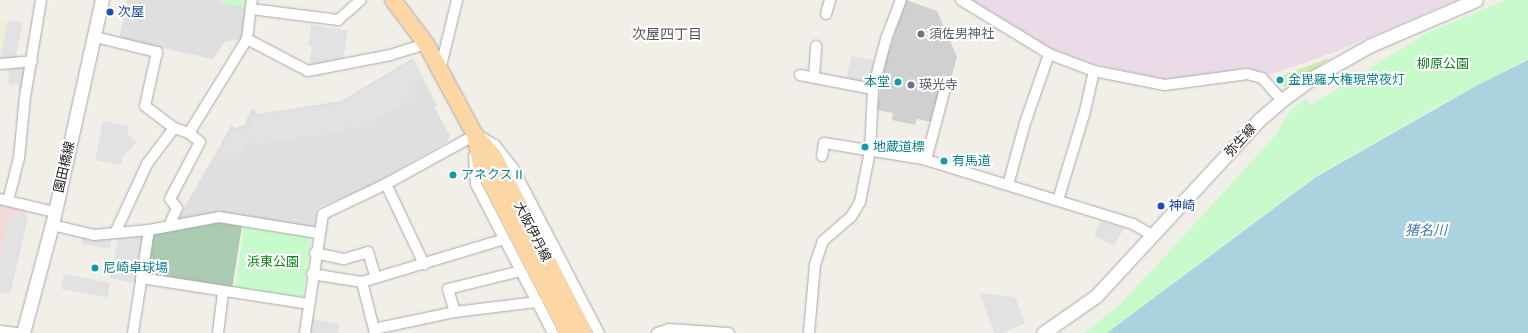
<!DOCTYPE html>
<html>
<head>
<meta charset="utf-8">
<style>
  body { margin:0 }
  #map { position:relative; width:1528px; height:333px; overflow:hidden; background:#f2efe9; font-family:"Fira Sans Condensed","Noto Sans JP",sans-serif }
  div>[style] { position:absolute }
  .residential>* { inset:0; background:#e0dfdf }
  .commercial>* { inset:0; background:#f2dad9 }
  .industrial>* { inset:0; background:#ebdbe8 }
  .religious>* { inset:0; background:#d0d0d0 }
  .farmland>* { inset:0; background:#eef0d5 }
  .grass>* { inset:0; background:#cdebb0 }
  .cemetery>* { inset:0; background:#aacbaf }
  .park>* { inset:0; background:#c8facc; transform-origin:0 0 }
  .parking>* { inset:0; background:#e2e2e2; transform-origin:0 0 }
  .water>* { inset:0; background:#aad3df }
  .roads { filter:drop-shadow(0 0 1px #a9a9a9) drop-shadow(0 0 1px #a9a9a9) }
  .minor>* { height:10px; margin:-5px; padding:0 5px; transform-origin:5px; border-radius:5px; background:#fff }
  .tertiary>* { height:13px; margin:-6.5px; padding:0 6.5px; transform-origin:6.5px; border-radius:6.5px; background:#fff }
  .primary>* { height:16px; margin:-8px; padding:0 8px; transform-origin:8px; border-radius:8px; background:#fcd6a4 }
  .dots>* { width:11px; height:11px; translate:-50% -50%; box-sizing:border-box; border:2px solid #fff; border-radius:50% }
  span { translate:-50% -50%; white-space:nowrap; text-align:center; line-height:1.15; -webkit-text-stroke:4px #fff; paint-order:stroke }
  .transit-label { font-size:13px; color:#164399 }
  .left { translate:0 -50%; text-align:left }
  .worship-label { font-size:13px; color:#5b616d }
  .park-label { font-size:13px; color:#0c8416 }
  .culture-label { font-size:13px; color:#0d838f }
  .right { translate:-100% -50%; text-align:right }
  .street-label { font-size:13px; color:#222 }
  .neighbourhood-label { font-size:14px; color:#555 }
  .water-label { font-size:14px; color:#4a7aab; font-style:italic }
</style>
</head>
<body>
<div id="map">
  <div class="residential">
    <i style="clip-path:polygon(127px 0,221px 0,221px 2px,246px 8px,243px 39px,225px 42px,212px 59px,122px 39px,120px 35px)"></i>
    <i style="clip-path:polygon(413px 58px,437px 106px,434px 107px,450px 136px,448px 141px,372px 185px,317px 208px,315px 225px,309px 228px,182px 222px,179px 217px,231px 126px,236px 128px,244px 125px,252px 108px,258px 114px,341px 101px)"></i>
  </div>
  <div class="commercial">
    <i style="clip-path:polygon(0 204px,24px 211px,28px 217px,10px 294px,0 292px)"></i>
  </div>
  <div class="industrial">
    <i style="clip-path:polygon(971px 0,1456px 0,1337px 51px,1269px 75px,1262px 71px,1243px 68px,1193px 77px,1161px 79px,1090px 63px,1050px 48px)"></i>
  </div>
  <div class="religious">
    <i style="clip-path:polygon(906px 0,937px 11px,957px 57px,952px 75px,943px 74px,933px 122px,917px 119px,915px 125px,892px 120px,893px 113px,877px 110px,885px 63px)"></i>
  </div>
  <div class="farmland">
    <i style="clip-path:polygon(0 19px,8px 20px,0 59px)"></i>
  </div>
  <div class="grass">
    <i style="clip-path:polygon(1332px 57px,1288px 87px,1279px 86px,1284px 80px,1281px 76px)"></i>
  </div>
  <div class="cemetery">
    <i style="clip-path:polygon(219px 222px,242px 225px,232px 289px,149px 276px,146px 272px,151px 235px,155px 232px)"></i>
  </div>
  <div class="park">
    <i style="clip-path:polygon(221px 0,247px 0,246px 8px,220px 2px)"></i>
    <i style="clip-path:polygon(1506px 0,1528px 0,1528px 59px,1442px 104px,1316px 176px,1107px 333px,1084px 333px,1117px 307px,1157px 265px,1275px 136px,1290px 111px,1306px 98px,1311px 105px,1427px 33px)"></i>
    <i style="left:244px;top:226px;width:68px;height:63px;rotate:8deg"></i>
  </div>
  <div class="parking">
    <i style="left:8px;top:20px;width:15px;height:39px;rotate:11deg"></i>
    <i style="clip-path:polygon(311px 25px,348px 31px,343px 59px,313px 65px,309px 62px,312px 47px,308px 46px)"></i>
    <i style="left:851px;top:56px;width:25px;height:25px;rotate:11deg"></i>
    <i style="clip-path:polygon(412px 62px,422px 78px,410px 85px,416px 95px,355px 132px,349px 122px,345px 123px,346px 131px,250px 145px,248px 127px,253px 126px,252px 117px,340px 104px)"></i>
    <i style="clip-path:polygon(8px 66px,26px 66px,22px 93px,20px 93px,18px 84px,9px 85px)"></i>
    <i style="clip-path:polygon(103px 121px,129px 126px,127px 134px,137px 142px,123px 156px,121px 165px,95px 160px)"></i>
    <i style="clip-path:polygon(233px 129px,249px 138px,236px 160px,233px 161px,220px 154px)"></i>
    <i style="clip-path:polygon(10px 213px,28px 217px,10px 294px,0 292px,0 256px)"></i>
    <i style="clip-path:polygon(1100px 221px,1124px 228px,1114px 246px,1094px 236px)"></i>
    <i style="clip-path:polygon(132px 234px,145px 237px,136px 283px,110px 278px,118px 237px,131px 239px)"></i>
    <i style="clip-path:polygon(82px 237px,112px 238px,110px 249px,81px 244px)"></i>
    <i style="left:64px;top:274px;width:47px;height:15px;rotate:11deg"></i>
    <i style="clip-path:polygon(980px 293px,1015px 297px,1025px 323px,1002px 333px,994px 333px)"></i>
    <i style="clip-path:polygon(312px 319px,339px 324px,338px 333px,310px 333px)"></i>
  </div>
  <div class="water">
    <i style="clip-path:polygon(1528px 60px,1528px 333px,1107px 333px,1316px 177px,1474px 87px)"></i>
  </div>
  <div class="roads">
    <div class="minor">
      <i style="left:961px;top:0;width:103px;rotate:31.5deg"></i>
      <i style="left:1049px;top:54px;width:48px;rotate:20.7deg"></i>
      <i style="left:1094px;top:71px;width:72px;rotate:11.2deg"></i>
      <i style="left:1165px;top:85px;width:83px;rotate:-7.6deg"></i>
      <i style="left:1247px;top:74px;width:16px;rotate:15deg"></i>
      <i style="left:1262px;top:78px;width:30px;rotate:48deg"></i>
      <i style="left:251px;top:9px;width:88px;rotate:7.2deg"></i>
      <i style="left:338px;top:20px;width:30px;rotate:-41deg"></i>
      <i style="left:826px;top:14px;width:15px;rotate:-74deg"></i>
      <i style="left:95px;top:37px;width:64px;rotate:13.6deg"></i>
      <i style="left:157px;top:52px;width:55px;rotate:102.5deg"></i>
      <i style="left:145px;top:106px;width:36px;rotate:37deg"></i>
      <i style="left:174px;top:128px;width:16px;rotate:18deg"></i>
      <i style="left:189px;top:133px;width:14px;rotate:39deg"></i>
      <i style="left:200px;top:142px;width:64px;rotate:117.8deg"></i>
      <i style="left:170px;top:199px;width:11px;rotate:52deg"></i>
      <i style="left:177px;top:208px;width:20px;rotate:114deg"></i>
      <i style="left:247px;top:39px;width:69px;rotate:27.7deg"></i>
      <i style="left:308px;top:71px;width:84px;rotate:-11deg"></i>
      <i style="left:390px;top:55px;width:38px;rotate:-17deg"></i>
      <i style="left:0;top:64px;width:32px;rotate:-5deg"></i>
      <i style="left:440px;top:70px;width:72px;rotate:-76.3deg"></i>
      <i style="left:800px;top:75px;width:74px;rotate:10.9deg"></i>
      <i style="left:814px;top:77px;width:31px;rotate:-86deg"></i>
      <i style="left:189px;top:133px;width:110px;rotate:-58.3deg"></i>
      <i style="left:247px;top:39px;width:39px;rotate:-83deg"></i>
      <i style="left:481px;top:137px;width:16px;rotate:30deg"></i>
      <i style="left:495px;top:145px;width:29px;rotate:52deg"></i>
      <i style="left:513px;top:168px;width:186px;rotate:62.5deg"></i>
      <i style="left:474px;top:156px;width:28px;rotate:86deg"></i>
      <i style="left:476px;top:184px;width:168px;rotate:62.7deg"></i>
      <i style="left:822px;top:156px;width:13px;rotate:-81deg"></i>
      <i style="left:824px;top:143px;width:100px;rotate:9.2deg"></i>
      <i style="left:923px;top:159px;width:220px;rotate:17.2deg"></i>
      <i style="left:1133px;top:224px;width:24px;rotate:30deg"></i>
      <i style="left:926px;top:160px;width:82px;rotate:-75.1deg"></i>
      <i style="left:386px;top:184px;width:89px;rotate:64.6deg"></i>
      <i style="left:1008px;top:185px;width:64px;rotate:-74.7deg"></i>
      <i style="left:1025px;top:123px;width:73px;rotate:-70.8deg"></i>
      <i style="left:0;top:199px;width:56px;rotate:13.5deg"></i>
      <i style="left:1058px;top:200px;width:93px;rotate:-73.1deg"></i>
      <i style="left:1085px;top:111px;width:41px;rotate:-77.3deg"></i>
      <i style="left:8px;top:201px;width:44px;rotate:-75.7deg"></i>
      <i style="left:19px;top:158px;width:61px;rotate:-84.4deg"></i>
      <i style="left:25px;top:97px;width:98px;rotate:-80.6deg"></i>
      <i style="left:52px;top:225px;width:43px;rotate:13.4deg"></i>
      <i style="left:94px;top:235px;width:55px;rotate:-5.2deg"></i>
      <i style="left:149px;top:230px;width:71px;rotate:-10.5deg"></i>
      <i style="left:219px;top:217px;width:100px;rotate:9.2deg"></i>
      <i style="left:115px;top:233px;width:76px;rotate:-65.1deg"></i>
      <i style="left:147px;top:164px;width:45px;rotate:-53.1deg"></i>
      <i style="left:315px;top:253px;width:30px;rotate:12deg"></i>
      <i style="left:344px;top:259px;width:25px;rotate:-16deg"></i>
      <i style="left:368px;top:252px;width:27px;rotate:73deg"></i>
      <i style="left:312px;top:274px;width:51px;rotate:9.1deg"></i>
      <i style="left:362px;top:282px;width:148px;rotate:-16.8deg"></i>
      <i style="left:141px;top:278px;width:169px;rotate:8.8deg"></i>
      <i style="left:362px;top:282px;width:53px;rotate:75.7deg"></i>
      <i style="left:455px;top:312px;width:24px;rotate:-107deg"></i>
      <i style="left:448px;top:289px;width:75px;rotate:-13.9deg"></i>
      <i style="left:374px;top:329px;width:83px;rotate:-11.9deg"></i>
      <i style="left:455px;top:312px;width:83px;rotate:-7deg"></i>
      <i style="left:0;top:331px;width:16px;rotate:7deg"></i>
      <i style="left:133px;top:333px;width:104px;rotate:-81.2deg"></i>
      <i style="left:218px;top:333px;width:41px;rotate:-83deg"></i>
      <i style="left:305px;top:333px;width:120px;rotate:-81.4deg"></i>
      <i style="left:323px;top:214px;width:70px;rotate:-25.5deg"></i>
      <i style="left:386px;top:184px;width:102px;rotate:-28.8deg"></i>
      <i style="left:657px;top:333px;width:13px;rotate:-18deg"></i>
      <i style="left:669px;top:329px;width:60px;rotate:3.8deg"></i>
      <i style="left:809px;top:333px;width:69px;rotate:-85deg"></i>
      <i style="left:815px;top:264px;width:24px;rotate:-71deg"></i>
      <i style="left:823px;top:241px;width:37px;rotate:-41deg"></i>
      <i style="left:851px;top:217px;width:17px;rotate:-59deg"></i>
      <i style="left:860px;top:202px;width:52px;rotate:-78.9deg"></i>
      <i style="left:870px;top:151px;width:62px;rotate:-87.2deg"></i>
      <i style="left:873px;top:89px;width:52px;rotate:-75.4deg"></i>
      <i style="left:886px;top:39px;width:42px;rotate:-69deg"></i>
    </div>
    <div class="tertiary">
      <i style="left:23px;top:333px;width:112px;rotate:-75deg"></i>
      <i style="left:52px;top:225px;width:230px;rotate:-77.5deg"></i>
      <i style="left:1043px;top:333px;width:65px;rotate:-34.9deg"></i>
      <i style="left:1096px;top:296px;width:240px;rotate:-47.2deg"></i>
      <i style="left:1259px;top:120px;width:30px;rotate:-41deg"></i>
      <i style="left:1282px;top:100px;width:39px;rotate:-36deg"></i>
      <i style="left:1314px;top:77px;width:65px;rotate:-29.3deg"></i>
      <i style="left:1371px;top:45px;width:114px;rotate:-23.2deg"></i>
    </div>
    <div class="primary">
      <i style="left:393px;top:0;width:55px;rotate:53.1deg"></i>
      <i style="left:426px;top:44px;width:103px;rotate:61.7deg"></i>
      <i style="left:475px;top:135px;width:29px;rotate:49deg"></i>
      <i style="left:494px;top:157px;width:198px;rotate:62.9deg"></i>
      <i style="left:475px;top:136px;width:29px;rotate:78deg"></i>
      <i style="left:481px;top:164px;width:190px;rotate:62.8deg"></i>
    </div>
  </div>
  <div class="dots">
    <i style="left:110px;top:12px;background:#1a4fb4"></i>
    <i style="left:921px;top:34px;background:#6b7280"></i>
    <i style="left:1280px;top:80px;background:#0f9aa8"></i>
    <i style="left:898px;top:82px;background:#0f9aa8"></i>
    <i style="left:911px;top:85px;background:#6b7280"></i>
    <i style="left:865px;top:147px;background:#0f9aa8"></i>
    <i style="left:944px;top:161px;background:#0f9aa8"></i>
    <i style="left:453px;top:175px;background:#0f9aa8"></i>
    <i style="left:1161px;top:206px;background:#1a4fb4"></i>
    <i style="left:95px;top:268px;background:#0f9aa8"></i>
  </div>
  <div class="transit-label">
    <span class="left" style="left:118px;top:12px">次屋</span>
    <span class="left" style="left:1169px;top:206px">神崎</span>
  </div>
  <div class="worship-label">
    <span class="left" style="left:929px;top:34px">須佐男神社</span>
    <span class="left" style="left:919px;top:85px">瑛光寺</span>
  </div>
  <div class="park-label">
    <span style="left:1443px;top:64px">柳原公園</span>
    <span style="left:273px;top:262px">浜東公園</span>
  </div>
  <div class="culture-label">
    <span class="left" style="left:1288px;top:80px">金毘羅大権現常夜灯</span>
    <span class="right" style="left:890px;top:82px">本堂</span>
    <span class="left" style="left:873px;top:147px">地蔵道標</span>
    <span class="left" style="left:952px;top:161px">有馬道</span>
    <span class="left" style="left:461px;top:175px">アネクスⅡ</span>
    <span class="left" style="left:103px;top:268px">尼崎卓球場</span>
  </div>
  <div class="street-label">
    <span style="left:1241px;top:141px;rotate:-48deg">弥生線</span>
    <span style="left:65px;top:167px;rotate:-77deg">園田橋線</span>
    <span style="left:532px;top:232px;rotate:63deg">大阪伊丹線</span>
  </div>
  <div class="neighbourhood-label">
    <span style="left:667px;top:35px">次屋四丁目</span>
  </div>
  <div class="water-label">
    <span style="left:1426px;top:231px">猪名川</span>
  </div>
</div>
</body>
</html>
